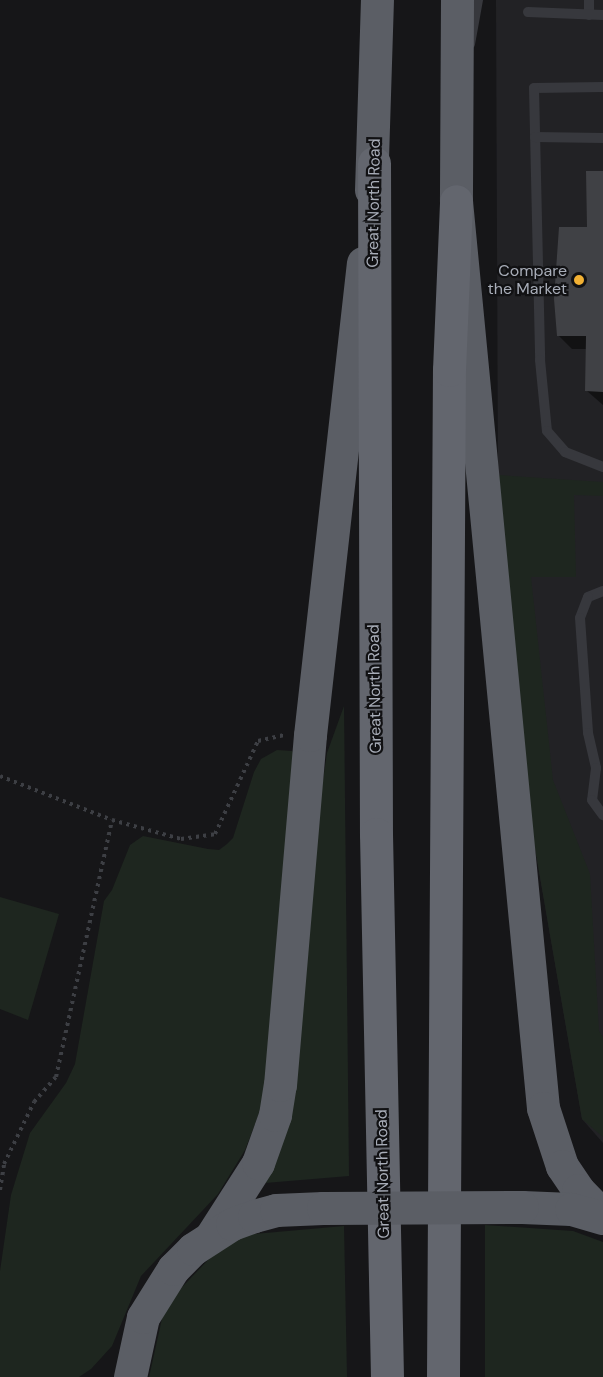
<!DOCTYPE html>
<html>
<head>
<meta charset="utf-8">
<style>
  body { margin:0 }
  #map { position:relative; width:603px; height:1377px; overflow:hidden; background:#161618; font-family:"DM Sans",sans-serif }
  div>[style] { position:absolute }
  .built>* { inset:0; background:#222225 }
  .green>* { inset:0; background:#1e261f }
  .shadow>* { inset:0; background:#0007 }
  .building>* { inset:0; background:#404145 }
  .path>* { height:4px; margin-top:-2px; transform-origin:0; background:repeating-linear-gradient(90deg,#3d3f44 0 3px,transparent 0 7.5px) }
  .service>* { height:10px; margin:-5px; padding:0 5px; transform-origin:5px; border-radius:5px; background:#37383d }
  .trunk>* { height:33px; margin:-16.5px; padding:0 16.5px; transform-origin:16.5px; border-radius:16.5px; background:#5b5e65 }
  .motorway>* { height:33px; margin:-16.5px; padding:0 16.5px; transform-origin:16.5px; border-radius:16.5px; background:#63666e }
  .trunk-bridge>* { height:33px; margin:-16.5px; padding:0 16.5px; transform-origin:16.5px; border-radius:16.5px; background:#5b5e65 }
  .dots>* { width:16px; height:16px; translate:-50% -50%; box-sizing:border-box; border:3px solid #111113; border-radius:50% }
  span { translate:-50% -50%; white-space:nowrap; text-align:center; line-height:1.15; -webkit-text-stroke:4.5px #111113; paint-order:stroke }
  .street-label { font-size:16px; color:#a8adb8 }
  .poi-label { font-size:16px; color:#a8adb8 }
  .right { translate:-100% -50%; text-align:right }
</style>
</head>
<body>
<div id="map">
  <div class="built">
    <i style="clip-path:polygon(496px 0,603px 0,603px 1143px,582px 1119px,532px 831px,498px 475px)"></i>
  </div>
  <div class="green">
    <i style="clip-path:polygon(498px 475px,603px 482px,603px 496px,574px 495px,576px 577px,531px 577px,553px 780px,590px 874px,599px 1031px,603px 1037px,603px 1137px,582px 1119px,532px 831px)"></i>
    <i style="clip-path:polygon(344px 706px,349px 1176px,265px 1183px,327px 753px)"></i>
    <i style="clip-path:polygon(277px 750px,292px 751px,297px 756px,265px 1098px,245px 1150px,218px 1194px,141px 1276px,112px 1346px,91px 1369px,79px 1377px,0 1377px,0 1271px,11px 1195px,30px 1133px,66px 1083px,75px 1064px,104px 901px,112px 890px,130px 845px,143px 836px,208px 849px,219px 850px,227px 844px,233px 838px,254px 772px,261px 759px)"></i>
    <i style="clip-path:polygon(0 897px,59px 914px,28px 1020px,0 1009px)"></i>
    <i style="clip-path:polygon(485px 1225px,573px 1231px,603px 1242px,603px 1377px,485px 1377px)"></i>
    <i style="clip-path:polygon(344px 1226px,347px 1377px,149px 1377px,165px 1305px,231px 1236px)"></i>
  </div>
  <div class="shadow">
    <i style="clip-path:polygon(603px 173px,603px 405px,587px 391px,587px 349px,572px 349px,558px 335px)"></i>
  </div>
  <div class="building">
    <i style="clip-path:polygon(586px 171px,603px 171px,603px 392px,585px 391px,586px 336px,557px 336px,554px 299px,559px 227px,587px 227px)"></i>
  </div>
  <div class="path">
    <i style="left:0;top:776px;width:120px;rotate:21.4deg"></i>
    <i style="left:112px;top:820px;width:72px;rotate:15.4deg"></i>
    <i style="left:181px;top:839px;width:34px;rotate:-8deg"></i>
    <i style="left:215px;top:834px;width:102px;rotate:-65.2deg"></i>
    <i style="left:258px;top:741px;width:28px;rotate:-13deg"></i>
    <i style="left:0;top:1190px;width:26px;rotate:-81deg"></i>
    <i style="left:4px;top:1164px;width:69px;rotate:-64.2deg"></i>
    <i style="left:34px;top:1102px;width:33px;rotate:-49deg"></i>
    <i style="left:56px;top:1077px;width:263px;rotate:-77.7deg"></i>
  </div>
  <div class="service">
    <i style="left:589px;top:0;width:15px;rotate:90deg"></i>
    <i style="left:528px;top:12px;width:75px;rotate:2.3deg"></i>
    <i style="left:470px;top:44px;width:45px;rotate:-79.7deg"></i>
    <i style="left:603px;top:87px;width:69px;rotate:179.2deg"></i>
    <i style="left:534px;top:88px;width:272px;rotate:88.7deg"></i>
    <i style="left:540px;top:360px;width:71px;rotate:84.4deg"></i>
    <i style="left:547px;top:431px;width:28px;rotate:49deg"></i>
    <i style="left:565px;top:452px;width:41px;rotate:21.5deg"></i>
    <i style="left:535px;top:137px;width:68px;rotate:0.8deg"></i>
    <i style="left:603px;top:591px;width:16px;rotate:158deg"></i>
    <i style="left:588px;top:597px;width:22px;rotate:111deg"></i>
    <i style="left:580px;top:618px;width:115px;rotate:86deg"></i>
    <i style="left:588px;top:733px;width:36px;rotate:77deg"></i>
    <i style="left:596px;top:768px;width:32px;rotate:97deg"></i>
    <i style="left:592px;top:800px;width:19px;rotate:54deg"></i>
  </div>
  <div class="trunk">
    <i style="left:457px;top:0;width:201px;rotate:90.3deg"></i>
    <i style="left:456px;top:201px;width:911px;rotate:84.52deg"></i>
    <i style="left:543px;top:1108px;width:61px;rotate:71.9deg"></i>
    <i style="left:562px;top:1166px;width:29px;rotate:56deg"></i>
    <i style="left:578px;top:1190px;width:36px;rotate:46deg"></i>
    <i style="left:371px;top:190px;width:190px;rotate:-88.2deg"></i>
    <i style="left:522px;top:1207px;width:49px;rotate:2.3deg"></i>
    <i style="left:571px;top:1209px;width:33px;rotate:16deg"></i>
    <i style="left:212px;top:1235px;width:85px;rotate:-57.4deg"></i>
    <i style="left:258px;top:1163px;width:51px;rotate:-70.5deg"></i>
    <i style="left:275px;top:1115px;width:30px;rotate:-81deg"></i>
    <i style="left:280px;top:1085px;width:351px;rotate:-85.1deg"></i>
    <i style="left:310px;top:735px;width:475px;rotate:-83.6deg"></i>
    <i style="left:130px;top:1377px;width:61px;rotate:-77.8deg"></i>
    <i style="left:143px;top:1317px;width:57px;rotate:-58deg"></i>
    <i style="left:173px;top:1269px;width:28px;rotate:-45deg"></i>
    <i style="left:193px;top:1249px;width:46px;rotate:-32.7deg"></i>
    <i style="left:232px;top:1224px;width:23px;rotate:-20deg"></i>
    <i style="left:254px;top:1216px;width:23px;rotate:-15deg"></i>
    <i style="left:276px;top:1210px;width:47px;rotate:-2.4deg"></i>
  </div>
  <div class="motorway">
    <i style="left:374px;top:163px;width:671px;rotate:89.83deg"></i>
    <i style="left:376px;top:834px;width:543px;rotate:88.84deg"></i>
    <i style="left:443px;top:1377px;width:1007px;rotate:-89.66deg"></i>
    <i style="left:449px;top:370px;width:169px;rotate:-87.6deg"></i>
  </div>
  <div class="trunk-bridge">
    <i style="left:323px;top:1208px;width:199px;rotate:-0.3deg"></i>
  </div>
  <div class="dots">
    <i style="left:579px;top:280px;background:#f2b134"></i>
  </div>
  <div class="street-label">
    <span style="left:374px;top:203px;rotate:-89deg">Great North Road</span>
    <span style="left:375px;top:689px;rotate:-91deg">Great North Road</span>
    <span style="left:383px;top:1174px;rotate:-91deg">Great North Road</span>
  </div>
  <div class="poi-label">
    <span class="right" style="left:567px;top:280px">Compare<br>the Market</span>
  </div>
</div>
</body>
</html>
